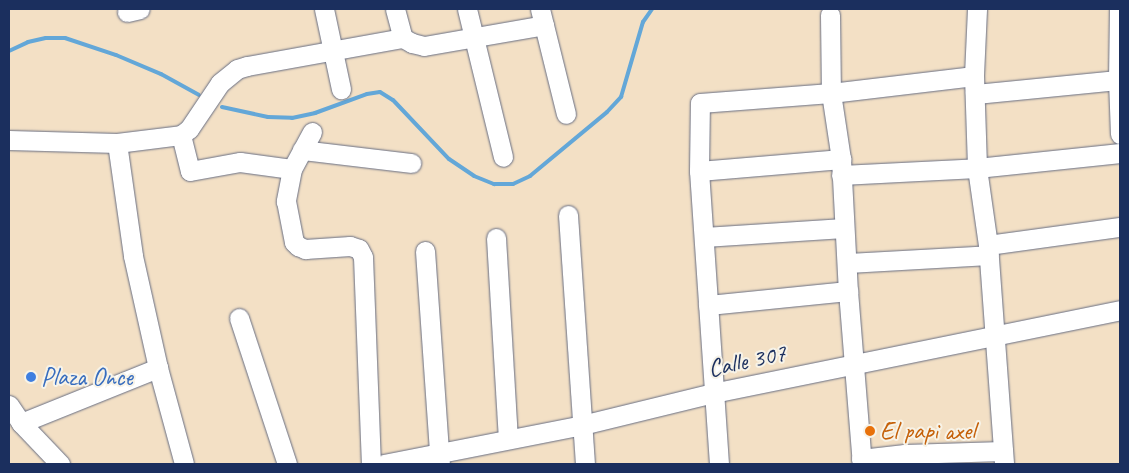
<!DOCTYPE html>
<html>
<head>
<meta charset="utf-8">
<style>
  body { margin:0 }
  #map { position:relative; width:1129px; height:473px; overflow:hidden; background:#f3e0c5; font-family:Caveat,sans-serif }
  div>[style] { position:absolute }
  .stream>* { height:4px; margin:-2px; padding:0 2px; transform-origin:2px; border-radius:2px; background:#63a7d8 }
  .roads { filter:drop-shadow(0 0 1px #676d82) drop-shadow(0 0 1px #676d82) }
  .minor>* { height:19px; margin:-9.5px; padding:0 9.5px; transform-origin:9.5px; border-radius:9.5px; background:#fff }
  .dots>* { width:14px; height:14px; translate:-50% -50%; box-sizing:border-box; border:2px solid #f7f3e8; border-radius:50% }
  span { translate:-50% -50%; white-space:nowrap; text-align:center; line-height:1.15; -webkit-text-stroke:4px #f7f3e8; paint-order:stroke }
  .street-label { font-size:25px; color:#1b2f5e }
  .shop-label { font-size:25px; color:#366cbe }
  .left { translate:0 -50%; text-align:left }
  .food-label { font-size:25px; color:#c56008 }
  .frame { position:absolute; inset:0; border:10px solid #1b2f5e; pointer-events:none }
</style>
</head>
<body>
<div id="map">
  <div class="stream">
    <i style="left:9px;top:51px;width:21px;rotate:-25deg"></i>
    <i style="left:28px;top:42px;width:18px;rotate:-13deg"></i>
    <i style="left:46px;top:38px;width:19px"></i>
    <i style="left:65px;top:38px;width:54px;rotate:18.4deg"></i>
    <i style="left:116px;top:55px;width:49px;rotate:22.9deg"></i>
    <i style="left:161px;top:74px;width:43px;rotate:28.9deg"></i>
    <i style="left:222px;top:107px;width:47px;rotate:12.3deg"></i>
    <i style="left:268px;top:117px;width:24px;rotate:2deg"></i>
    <i style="left:292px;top:118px;width:24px;rotate:-12deg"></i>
    <i style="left:315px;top:113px;width:55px;rotate:-20.1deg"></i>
    <i style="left:367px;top:94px;width:13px;rotate:-9deg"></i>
    <i style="left:380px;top:92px;width:15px;rotate:32deg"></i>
    <i style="left:393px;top:100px;width:81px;rotate:46.5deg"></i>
    <i style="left:449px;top:159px;width:30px;rotate:34deg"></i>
    <i style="left:474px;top:176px;width:22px;rotate:22deg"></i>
    <i style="left:494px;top:184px;width:19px"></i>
    <i style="left:513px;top:184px;width:19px;rotate:-25deg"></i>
    <i style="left:530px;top:176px;width:100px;rotate:-39.7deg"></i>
    <i style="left:607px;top:112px;width:21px;rotate:-47deg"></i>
    <i style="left:621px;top:97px;width:78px;rotate:-73.7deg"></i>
    <i style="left:643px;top:22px;width:16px;rotate:-55deg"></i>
  </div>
  <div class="roads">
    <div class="minor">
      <i style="left:324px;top:9px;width:82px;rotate:78deg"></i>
      <i style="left:395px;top:9px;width:30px;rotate:75deg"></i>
      <i style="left:467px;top:9px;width:152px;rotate:76.3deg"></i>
      <i style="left:540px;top:9px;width:108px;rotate:76.1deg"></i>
      <i style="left:977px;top:9px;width:67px;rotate:92.6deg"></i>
      <i style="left:974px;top:76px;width:92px;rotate:88.1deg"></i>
      <i style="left:977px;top:168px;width:78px;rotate:81.9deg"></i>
      <i style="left:988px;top:245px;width:220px;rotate:85.8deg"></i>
      <i style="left:1119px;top:9px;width:71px;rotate:90.8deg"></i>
      <i style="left:1118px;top:80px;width:54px;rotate:87.9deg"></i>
      <i style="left:127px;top:12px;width:13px;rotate:-13deg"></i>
      <i style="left:830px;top:15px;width:78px;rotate:89.3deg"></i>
      <i style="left:831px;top:93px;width:67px;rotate:81.4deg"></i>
      <i style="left:841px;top:159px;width:132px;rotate:87deg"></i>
      <i style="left:848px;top:291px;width:174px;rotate:85.4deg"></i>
      <i style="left:975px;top:94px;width:144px;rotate:-5.6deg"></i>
      <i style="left:312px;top:132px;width:42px;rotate:118.4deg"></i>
      <i style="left:292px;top:169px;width:33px;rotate:101deg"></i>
      <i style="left:286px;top:201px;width:42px;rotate:79deg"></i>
      <i style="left:294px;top:242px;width:6px;rotate:45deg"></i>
      <i style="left:298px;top:246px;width:8px;rotate:23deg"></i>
      <i style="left:305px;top:249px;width:45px;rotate:-3.8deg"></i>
      <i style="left:350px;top:246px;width:9px;rotate:18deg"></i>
      <i style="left:359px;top:249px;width:9px;rotate:63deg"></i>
      <i style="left:363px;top:257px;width:207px;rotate:87.8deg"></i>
      <i style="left:181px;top:135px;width:37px;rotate:76deg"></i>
      <i style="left:190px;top:171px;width:51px;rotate:-10.2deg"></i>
      <i style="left:240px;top:162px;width:52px;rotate:7.7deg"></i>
      <i style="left:9px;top:140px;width:108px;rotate:1.6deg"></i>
      <i style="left:117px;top:143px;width:64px;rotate:-7.1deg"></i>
      <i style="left:181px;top:135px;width:10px;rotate:-37deg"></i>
      <i style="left:189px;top:129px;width:55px;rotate:-56deg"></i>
      <i style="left:220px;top:83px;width:22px;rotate:-39deg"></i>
      <i style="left:237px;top:69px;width:10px;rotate:-17deg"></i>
      <i style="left:247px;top:66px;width:158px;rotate:-10.2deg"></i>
      <i style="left:403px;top:38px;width:10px;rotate:29deg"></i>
      <i style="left:412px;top:43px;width:12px;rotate:14deg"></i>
      <i style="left:424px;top:46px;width:122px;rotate:-9.9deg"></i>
      <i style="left:117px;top:143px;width:114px;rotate:81.9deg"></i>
      <i style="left:133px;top:256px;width:115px;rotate:77.4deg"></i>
      <i style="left:302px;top:150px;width:110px;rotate:6.8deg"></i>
      <i style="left:699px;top:171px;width:143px;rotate:-4.8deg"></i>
      <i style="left:841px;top:175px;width:136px;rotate:-2.9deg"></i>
      <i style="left:977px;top:168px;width:144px;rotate:-6deg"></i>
      <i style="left:568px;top:215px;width:250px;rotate:86.1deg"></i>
      <i style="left:704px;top:237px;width:140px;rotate:-3.7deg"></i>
      <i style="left:496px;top:238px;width:201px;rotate:86.6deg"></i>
      <i style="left:988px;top:245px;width:133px;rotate:-7.8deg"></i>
      <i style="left:425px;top:251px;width:214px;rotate:86deg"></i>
      <i style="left:848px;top:263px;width:141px;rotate:-3.2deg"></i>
      <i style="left:708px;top:305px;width:141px;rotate:-5.7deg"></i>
      <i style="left:239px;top:318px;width:154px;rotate:71.8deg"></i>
      <i style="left:9px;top:405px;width:22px;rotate:56deg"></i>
      <i style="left:21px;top:423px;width:57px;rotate:46.4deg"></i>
      <i style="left:21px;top:423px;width:148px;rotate:-21.9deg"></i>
      <i style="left:158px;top:368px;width:99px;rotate:74.8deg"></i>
      <i style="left:861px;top:459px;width:44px;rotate:-6.5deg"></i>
      <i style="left:905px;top:454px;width:98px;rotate:-1.8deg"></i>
      <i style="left:384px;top:464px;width:202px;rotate:-11.1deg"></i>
      <i style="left:582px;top:425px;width:135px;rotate:-13.7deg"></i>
      <i style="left:713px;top:393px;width:415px;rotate:-11.5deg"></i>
      <i style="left:719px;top:464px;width:294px;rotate:-93.9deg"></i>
      <i style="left:699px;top:171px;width:68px;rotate:-89.2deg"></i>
      <i style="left:700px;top:103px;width:131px;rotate:-4.4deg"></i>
      <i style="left:831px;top:93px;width:144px;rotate:-6.8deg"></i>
    </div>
  </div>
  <div class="dots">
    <i style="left:31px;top:377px;background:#3f7fe0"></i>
    <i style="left:870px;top:431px;background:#e8710a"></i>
  </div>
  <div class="street-label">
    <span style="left:747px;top:361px;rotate:-12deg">Calle 307</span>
  </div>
  <div class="shop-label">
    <span class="left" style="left:41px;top:377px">Plaza Once</span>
  </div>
  <div class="food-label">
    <span class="left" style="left:880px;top:431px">El papi axel</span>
  </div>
  <div class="frame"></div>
</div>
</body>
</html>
